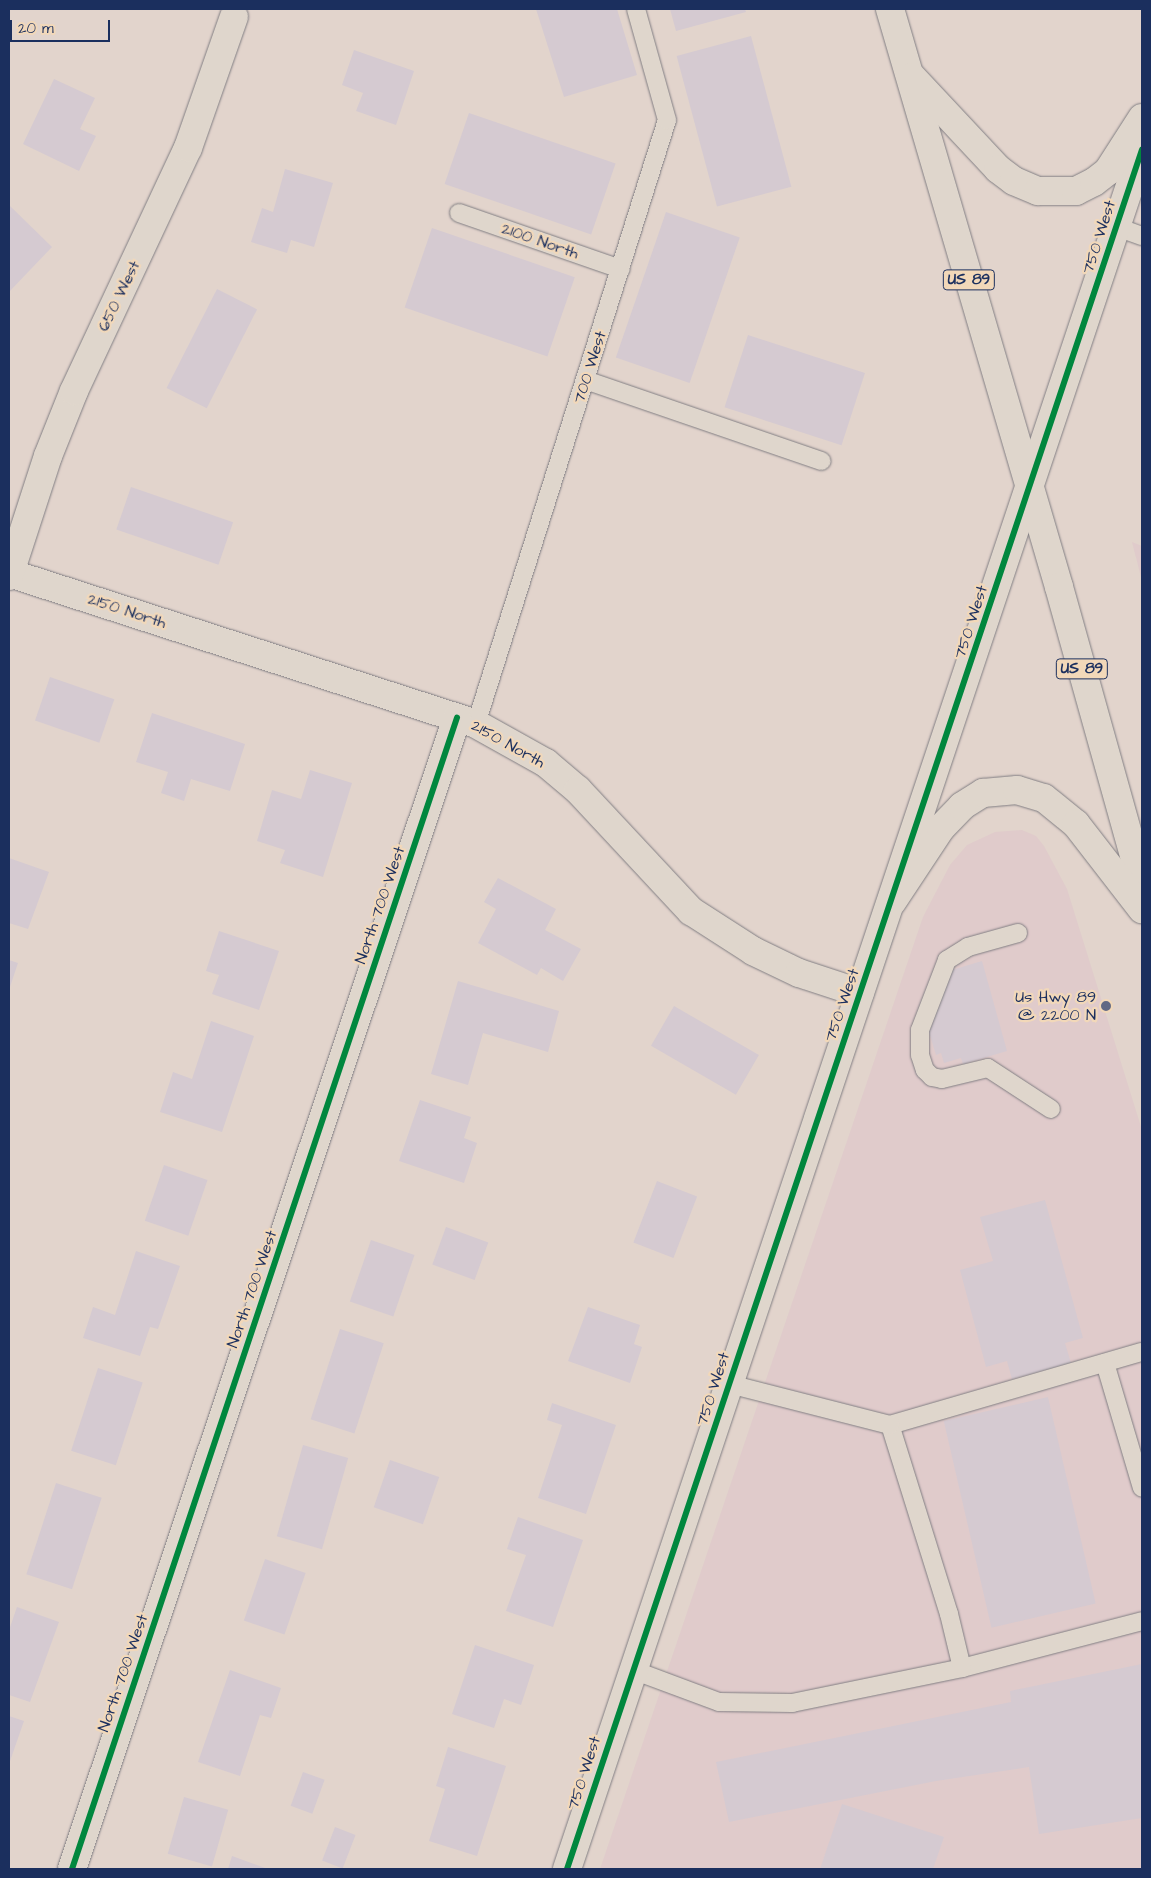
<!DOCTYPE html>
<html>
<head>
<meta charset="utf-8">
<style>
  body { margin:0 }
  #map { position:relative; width:1151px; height:1878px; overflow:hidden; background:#e2d4cc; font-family:"Architects Daughter",sans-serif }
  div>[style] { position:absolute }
  .built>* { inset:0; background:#e0cbcb }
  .building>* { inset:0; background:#d5cad1; transform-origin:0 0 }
  .roads { filter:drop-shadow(0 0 1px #817e83) drop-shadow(0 0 1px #817e83) }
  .lane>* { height:18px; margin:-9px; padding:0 9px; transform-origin:9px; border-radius:9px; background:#dfd6cc }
  .street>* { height:28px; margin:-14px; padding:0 14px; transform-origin:14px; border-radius:14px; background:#dfd6cc }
  .secondary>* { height:28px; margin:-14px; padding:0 14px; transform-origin:14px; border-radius:14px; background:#dfd6cc }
  .primary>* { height:28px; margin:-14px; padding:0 14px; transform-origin:14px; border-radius:14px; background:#dfd6cc }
  .cycleway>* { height:6px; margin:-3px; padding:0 3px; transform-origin:3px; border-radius:3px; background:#00873e }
  .dots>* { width:14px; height:14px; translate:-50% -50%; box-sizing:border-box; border:2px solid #f2d8b9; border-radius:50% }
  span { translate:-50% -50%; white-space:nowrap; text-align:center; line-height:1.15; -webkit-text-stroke:4.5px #f2d8b9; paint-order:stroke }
  .shield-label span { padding:1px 4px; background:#f2d8b9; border:1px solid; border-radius:4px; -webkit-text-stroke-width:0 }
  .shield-label { font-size:15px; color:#1b2f5e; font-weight:700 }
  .street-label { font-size:16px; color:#1b2f5e }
  .poi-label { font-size:16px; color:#1b2f5e }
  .right { translate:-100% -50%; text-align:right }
  .frame { position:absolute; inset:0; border:10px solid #1b2f5e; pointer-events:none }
  .scale { position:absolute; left:10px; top:20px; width:100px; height:22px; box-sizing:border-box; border:2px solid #1b2f5e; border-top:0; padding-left:6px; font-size:15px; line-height:18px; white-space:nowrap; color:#1b2f5e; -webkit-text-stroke:4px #f2d8b9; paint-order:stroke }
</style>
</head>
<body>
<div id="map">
  <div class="built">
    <i style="clip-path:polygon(1132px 542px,1142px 546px,1142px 581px)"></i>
    <i style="clip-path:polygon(1022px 830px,1036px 836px,1044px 846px,1067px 889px,1142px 1130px,1142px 1869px,600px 1869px,923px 917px,950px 865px,967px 845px,995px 832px)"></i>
  </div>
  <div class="building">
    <i style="clip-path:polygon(536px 9px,617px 9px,637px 75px,564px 97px)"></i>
    <i style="clip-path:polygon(670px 9px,745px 9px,746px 12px,676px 31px)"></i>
    <i style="left:751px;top:36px;width:156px;height:77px;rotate:75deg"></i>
    <i style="clip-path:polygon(354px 50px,414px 71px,396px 125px,356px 111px,363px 93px,342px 85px)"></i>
    <i style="clip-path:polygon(54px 79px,95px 98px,80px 129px,96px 136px,79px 171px,23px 144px)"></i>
    <i style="left:469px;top:113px;width:155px;height:75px;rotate:19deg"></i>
    <i style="clip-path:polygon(285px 169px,333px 183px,314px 247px,291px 240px,287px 253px,251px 242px,262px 208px,273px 212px)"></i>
    <i style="clip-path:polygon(9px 205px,52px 247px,9px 292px)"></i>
    <i style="left:666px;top:212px;width:78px;height:154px;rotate:19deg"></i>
    <i style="left:432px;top:228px;width:151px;height:84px;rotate:19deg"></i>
    <i style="left:217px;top:289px;width:45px;height:111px;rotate:27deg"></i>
    <i style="left:748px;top:335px;width:123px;height:76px;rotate:18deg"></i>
    <i style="left:131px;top:487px;width:108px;height:45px;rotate:19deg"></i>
    <i style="left:50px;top:677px;width:68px;height:46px;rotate:19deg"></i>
    <i style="clip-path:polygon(152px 713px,245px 744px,230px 791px,191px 779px,184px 801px,161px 793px,168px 772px,136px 762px)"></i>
    <i style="clip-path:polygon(310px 770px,352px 783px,323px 877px,280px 863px,285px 850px,257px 841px,272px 790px,301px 799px)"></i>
    <i style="clip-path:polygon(9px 858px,49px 872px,28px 929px,9px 923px)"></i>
    <i style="clip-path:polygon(498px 878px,556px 909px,545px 930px,581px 949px,563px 981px,541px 968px,537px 975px,478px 943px,496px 909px,484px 902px)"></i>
    <i style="clip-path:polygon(219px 931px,279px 951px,259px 1010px,212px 994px,219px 975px,206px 971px)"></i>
    <i style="clip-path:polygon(9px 960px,18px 963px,9px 990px)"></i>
    <i style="clip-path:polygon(982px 961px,1007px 1051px,963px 1064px,961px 1058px,944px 1063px,941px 1053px,936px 1055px,929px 1032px,952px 970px)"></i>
    <i style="clip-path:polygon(458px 981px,559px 1011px,548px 1052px,483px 1033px,468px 1085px,431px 1074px)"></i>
    <i style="left:674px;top:1006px;width:98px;height:46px;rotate:30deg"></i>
    <i style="clip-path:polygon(211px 1021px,254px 1036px,222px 1132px,160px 1112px,173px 1072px,192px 1079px)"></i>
    <i style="clip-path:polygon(420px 1100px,471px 1117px,464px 1138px,477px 1143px,464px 1183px,399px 1161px)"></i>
    <i style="left:164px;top:1165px;width:46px;height:59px;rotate:19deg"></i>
    <i style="left:657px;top:1181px;width:43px;height:66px;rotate:21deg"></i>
    <i style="clip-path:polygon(1045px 1200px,1083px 1338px,1065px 1343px,1071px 1363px,1012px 1379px,1007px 1361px,986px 1367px,960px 1270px,993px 1261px,980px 1217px)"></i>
    <i style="left:446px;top:1227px;width:45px;height:40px;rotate:20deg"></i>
    <i style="left:371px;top:1240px;width:46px;height:65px;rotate:19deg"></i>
    <i style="clip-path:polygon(136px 1251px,180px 1266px,158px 1329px,150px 1327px,140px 1356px,83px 1338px,93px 1307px,115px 1315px)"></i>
    <i style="clip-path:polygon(588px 1307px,640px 1325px,634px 1344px,642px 1347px,630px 1383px,568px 1361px)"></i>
    <i style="left:340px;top:1329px;width:46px;height:95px;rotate:18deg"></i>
    <i style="left:98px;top:1368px;width:47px;height:87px;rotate:18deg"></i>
    <i style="left:1048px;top:1397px;width:212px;height:107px;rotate:77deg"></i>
    <i style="clip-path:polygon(552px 1403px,616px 1425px,586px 1514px,538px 1498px,562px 1425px,547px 1420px)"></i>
    <i style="left:303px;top:1445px;width:47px;height:95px;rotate:16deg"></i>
    <i style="left:390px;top:1460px;width:52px;height:50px;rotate:19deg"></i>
    <i style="left:56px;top:1483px;width:48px;height:96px;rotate:18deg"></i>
    <i style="clip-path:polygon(518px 1517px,583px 1540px,553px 1627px,506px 1611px,526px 1555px,507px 1549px)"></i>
    <i style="left:265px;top:1559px;width:43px;height:65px;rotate:19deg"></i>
    <i style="clip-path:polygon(17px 1607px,59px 1622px,30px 1702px,9px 1695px,9px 1630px)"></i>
    <i style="clip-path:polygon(475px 1645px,534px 1665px,521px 1705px,504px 1699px,494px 1728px,452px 1714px)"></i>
    <i style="clip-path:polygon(1142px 1664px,1142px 1818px,1039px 1834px,1029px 1767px,936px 1781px,729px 1822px,716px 1762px,1011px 1702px,1010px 1691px)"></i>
    <i style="clip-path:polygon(230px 1670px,281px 1688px,271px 1718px,260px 1715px,240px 1776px,198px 1762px)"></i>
    <i style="clip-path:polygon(9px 1716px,24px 1721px,9px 1764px)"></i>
    <i style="clip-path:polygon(448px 1747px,506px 1766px,477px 1856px,429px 1841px,445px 1789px,436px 1786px)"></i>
    <i style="left:303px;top:1772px;width:23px;height:36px;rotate:20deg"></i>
    <i style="left:184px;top:1797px;width:46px;height:59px;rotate:16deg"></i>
    <i style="clip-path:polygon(842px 1804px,944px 1837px,933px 1869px,820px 1869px)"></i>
    <i style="left:335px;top:1827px;width:22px;height:36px;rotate:21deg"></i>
    <i style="clip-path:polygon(232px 1856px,268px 1869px,228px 1869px)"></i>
  </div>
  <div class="roads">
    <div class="lane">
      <i style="left:459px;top:213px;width:171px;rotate:19.1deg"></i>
      <i style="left:1117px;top:227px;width:27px;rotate:20deg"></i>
      <i style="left:585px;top:380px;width:250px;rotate:18.9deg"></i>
      <i style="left:476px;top:724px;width:633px;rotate:-72.45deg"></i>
      <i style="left:667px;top:120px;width:115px;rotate:-105.6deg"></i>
      <i style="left:1018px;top:933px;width:52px;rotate:164.4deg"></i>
      <i style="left:968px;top:947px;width:25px;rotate:148deg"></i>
      <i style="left:947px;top:960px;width:75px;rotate:111.1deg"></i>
      <i style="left:920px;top:1030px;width:25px;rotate:90deg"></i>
      <i style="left:920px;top:1055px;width:16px;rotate:72deg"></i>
      <i style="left:925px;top:1070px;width:10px;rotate:45deg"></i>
      <i style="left:932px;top:1077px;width:10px;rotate:11deg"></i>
      <i style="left:942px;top:1079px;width:47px;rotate:-13.4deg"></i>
      <i style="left:988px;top:1068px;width:75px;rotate:33.1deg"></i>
      <i style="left:1105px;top:1363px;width:130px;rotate:73.5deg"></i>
      <i style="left:890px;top:1425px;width:262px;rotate:-16.2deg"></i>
      <i style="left:962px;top:1668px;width:186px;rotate:-14.6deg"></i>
      <i style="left:633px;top:1670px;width:92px;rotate:20.4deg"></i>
      <i style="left:719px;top:1702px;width:73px;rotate:0.8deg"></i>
      <i style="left:792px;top:1703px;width:174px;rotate:-11.6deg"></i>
      <i style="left:962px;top:1668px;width:56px;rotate:-103.5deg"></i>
      <i style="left:949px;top:1614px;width:198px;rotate:-107.3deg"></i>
      <i style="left:890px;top:1425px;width:166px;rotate:-165.7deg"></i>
    </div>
    <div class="street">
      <i style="left:9px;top:573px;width:491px;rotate:17.9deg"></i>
      <i style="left:476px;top:724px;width:80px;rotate:29.1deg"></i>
      <i style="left:546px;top:763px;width:42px;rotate:40.2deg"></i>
      <i style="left:578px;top:790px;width:166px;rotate:47deg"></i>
      <i style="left:691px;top:911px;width:74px;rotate:32.8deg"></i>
      <i style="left:753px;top:951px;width:51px;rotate:25.6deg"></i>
      <i style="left:799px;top:973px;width:64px;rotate:18.2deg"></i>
      <i style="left:9px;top:576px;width:126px;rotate:-72deg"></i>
      <i style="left:48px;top:456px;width:70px;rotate:-68.2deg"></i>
      <i style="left:74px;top:391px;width:268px;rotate:-64.9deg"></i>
      <i style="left:188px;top:148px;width:139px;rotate:-70.7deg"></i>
      <i style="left:72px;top:1869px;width:1214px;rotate:-71.51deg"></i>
    </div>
    <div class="secondary">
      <i style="left:567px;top:1869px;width:1813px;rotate:-71.51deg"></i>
    </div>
    <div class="primary">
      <i style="left:890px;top:9px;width:602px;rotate:73.7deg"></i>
      <i style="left:1059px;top:587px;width:309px;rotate:74.4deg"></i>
      <i style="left:912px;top:77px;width:126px;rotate:46.9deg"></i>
      <i style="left:998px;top:169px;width:20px;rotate:37deg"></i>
      <i style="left:1014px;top:181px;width:26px;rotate:23deg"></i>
      <i style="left:1038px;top:191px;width:38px"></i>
      <i style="left:1076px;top:191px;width:20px;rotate:-27deg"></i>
      <i style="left:1094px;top:182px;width:18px;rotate:-38deg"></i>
      <i style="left:1108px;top:171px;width:63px;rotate:-57.3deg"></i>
      <i style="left:892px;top:902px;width:89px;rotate:-56.5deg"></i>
      <i style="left:941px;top:828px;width:30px;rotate:-46deg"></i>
      <i style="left:962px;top:806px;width:25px;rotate:-32deg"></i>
      <i style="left:983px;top:793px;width:34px;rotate:-5deg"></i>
      <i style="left:1017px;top:790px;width:28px;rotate:17deg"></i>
      <i style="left:1044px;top:798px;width:41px;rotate:39.1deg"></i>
      <i style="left:1076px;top:824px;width:108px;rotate:52.2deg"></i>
    </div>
  </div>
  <div class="cycleway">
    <i style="left:72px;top:1869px;width:1214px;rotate:-71.51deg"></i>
    <i style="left:567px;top:1869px;width:1813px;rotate:-71.51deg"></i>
  </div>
  <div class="dots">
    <i style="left:1106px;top:1006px;background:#616984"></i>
  </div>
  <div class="shield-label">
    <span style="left:969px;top:280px">US 89</span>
    <span style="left:1082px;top:669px">US 89</span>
  </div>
  <div class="street-label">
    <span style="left:1099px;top:237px;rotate:-72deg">750 West</span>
    <span style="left:540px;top:241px;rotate:19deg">2100 North</span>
    <span style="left:119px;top:296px;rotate:-64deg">650 West</span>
    <span style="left:590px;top:367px;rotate:-72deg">700 West</span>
    <span style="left:127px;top:611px;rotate:18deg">2150 North</span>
    <span style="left:971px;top:622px;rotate:-72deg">750 West</span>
    <span style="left:508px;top:744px;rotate:29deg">2150 North</span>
    <span style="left:380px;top:905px;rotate:-71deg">North 700 West</span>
    <span style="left:842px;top:1005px;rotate:-71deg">750 West</span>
    <span style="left:252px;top:1289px;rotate:-71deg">North 700 West</span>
    <span style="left:713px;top:1389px;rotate:-72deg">750 West</span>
    <span style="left:123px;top:1673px;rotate:-71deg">North 700 West</span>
    <span style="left:584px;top:1773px;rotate:-72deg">750 West</span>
  </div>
  <div class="poi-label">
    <span class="right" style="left:1096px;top:1006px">Us Hwy 89<br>@ 2200 N</span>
  </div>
  <div class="frame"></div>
  <div class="scale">20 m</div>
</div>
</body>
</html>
